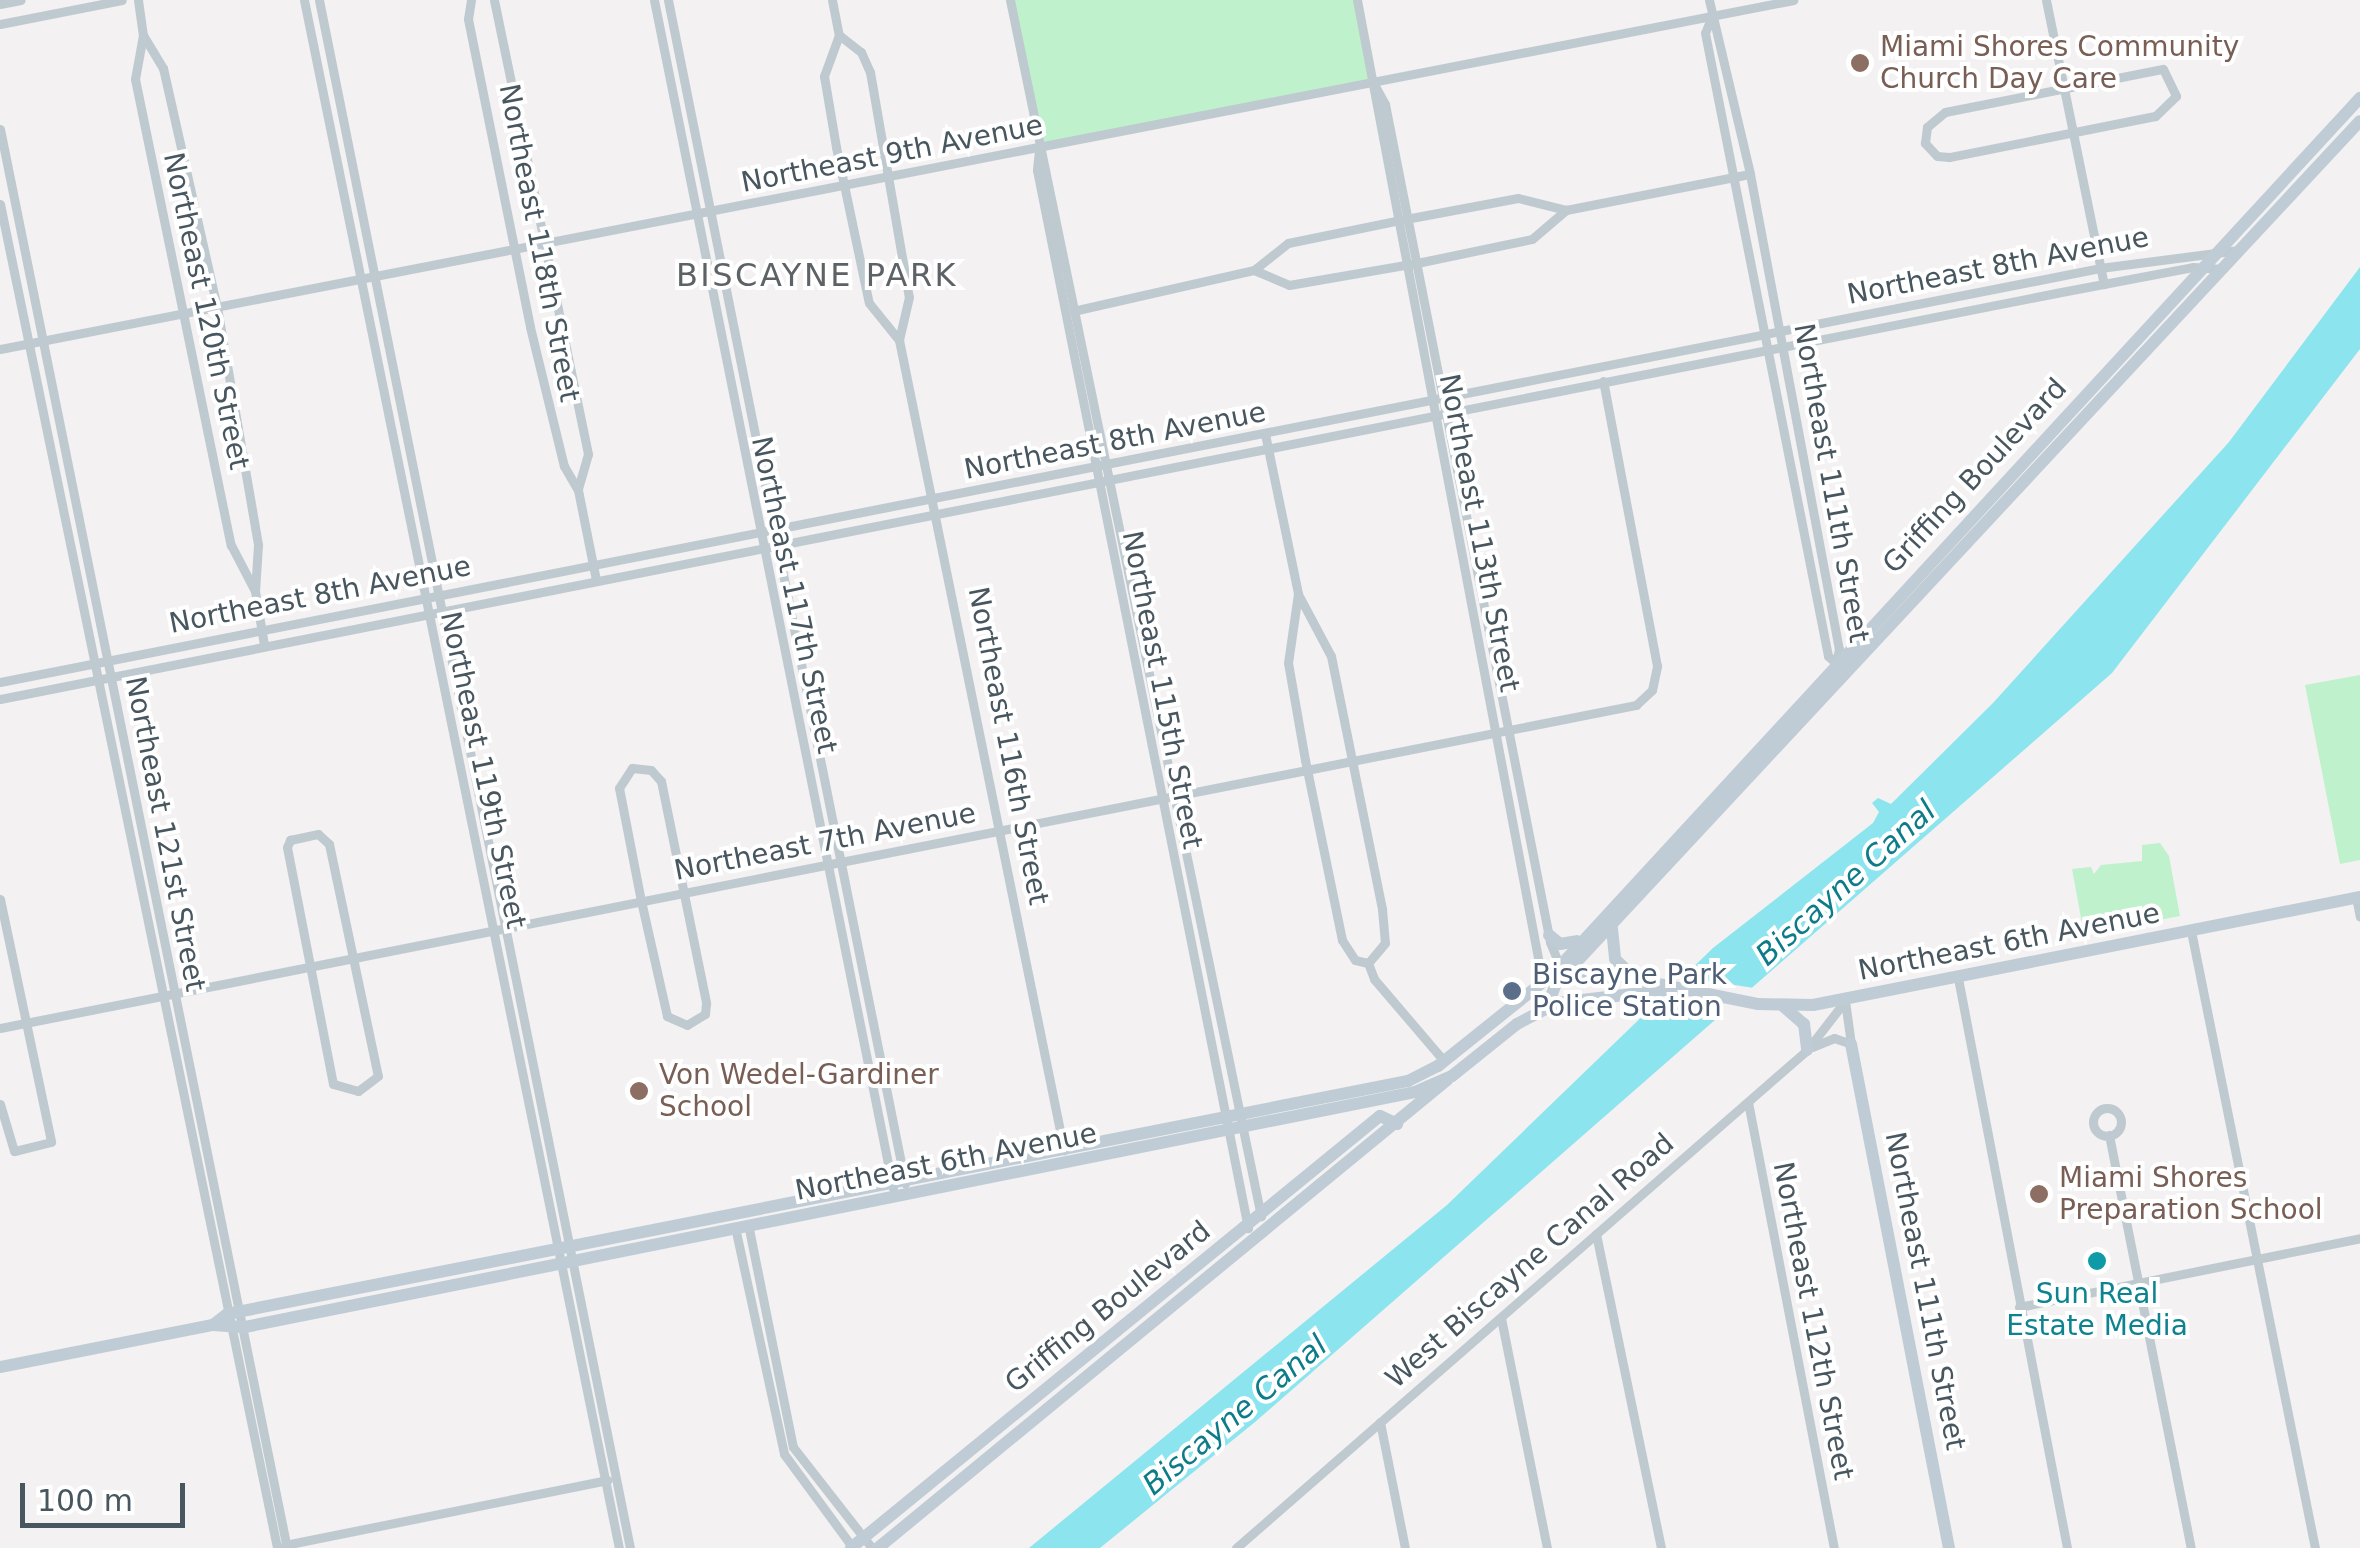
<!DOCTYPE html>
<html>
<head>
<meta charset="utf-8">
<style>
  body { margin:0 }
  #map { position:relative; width:2360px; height:1548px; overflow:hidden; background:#f3f1f1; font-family:"DejaVu Sans",sans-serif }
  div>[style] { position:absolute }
  .green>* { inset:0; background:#c0f1cd }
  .water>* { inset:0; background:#8ce5ee }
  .pier>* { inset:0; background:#f3f1f1 }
  .street>* { height:9px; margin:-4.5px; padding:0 4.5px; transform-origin:4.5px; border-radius:4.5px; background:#bfcad0 }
  .street>.ring { margin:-4.5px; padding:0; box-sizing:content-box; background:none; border:9px solid #bfcad0; border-radius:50% }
  .secondary>* { height:12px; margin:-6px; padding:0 6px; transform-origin:6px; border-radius:6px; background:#bfccd5 }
  .dots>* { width:28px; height:28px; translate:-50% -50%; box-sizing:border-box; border:5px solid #fff; border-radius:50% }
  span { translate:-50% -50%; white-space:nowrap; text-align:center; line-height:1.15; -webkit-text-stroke:8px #fff; paint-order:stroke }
  .education-label { font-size:28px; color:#785e54 }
  .left { translate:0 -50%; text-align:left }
  .street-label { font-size:28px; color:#48575f }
  .service-label { font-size:28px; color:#4e5e75 }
  .culture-label { font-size:28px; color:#0d838f }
  .water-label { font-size:30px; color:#0c7c89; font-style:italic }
  .quarter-label { font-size:32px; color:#5d6266; letter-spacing:2.5px }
  .scale { position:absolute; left:20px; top:1483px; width:165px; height:45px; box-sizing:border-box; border:5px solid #48575f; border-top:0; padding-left:12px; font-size:30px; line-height:35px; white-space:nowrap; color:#48575f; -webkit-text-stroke:8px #fff; paint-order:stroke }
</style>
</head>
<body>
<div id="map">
  <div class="green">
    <i style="clip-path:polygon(1011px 0,1357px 0,1374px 85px,1040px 147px)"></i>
    <i style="clip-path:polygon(2360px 675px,2360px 860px,2340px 864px,2305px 685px)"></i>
    <i style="clip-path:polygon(2160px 843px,2169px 856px,2180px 916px,2084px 934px,2072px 869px,2091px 867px,2094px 874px,2101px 865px,2142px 861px,2142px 845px)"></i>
  </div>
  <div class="water">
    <i style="clip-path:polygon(2360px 267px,2360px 349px,2112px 673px,1255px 1422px,1100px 1548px,1029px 1548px,1447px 1205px,1713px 948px,1873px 823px,1879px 812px,1872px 803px,1878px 798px,1891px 804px,1993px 703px,2229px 442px)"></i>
  </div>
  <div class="pier">
    <i style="clip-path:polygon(1678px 976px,1760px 989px,1729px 1016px,1655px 1004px)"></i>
  </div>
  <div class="street">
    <i style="left:138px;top:0;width:35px;rotate:82deg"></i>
    <i style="left:143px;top:35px;width:45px;rotate:100.3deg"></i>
    <i style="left:135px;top:79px;width:476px;rotate:78.4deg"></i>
    <i style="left:231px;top:545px;width:50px;rotate:62.4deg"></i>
    <i style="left:304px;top:0;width:1580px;rotate:78.5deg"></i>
    <i style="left:319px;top:0;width:1579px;rotate:78.64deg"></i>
    <i style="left:471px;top:0;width:19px;rotate:99deg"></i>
    <i style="left:468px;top:19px;width:314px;rotate:78.6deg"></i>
    <i style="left:530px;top:327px;width:143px;rotate:76.3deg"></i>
    <i style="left:564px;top:466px;width:28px;rotate:60deg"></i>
    <i style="left:578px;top:490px;width:92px;rotate:78.7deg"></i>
    <i style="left:494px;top:0;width:464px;rotate:78.3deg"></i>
    <i style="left:588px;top:454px;width:37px;rotate:106deg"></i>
    <i style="left:654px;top:0;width:1212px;rotate:78.63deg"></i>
    <i style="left:668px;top:0;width:1207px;rotate:78.67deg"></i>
    <i style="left:832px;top:0;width:36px;rotate:79deg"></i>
    <i style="left:839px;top:35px;width:44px;rotate:110.1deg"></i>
    <i style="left:824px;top:76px;width:72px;rotate:80.4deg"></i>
    <i style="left:836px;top:147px;width:159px;rotate:78.1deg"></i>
    <i style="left:869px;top:303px;width:48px;rotate:51deg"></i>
    <i style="left:1010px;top:0;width:1242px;rotate:78.34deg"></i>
    <i style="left:1357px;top:0;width:980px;rotate:79.3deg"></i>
    <i style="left:1539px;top:963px;width:21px;rotate:55deg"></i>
    <i style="left:1709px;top:0;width:179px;rotate:76.7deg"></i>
    <i style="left:1750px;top:174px;width:483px;rotate:79.4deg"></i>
    <i style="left:1839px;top:649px;width:14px;rotate:102deg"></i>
    <i style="left:2046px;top:0;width:290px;rotate:78.5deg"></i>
    <i style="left:0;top:4px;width:21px;rotate:-11deg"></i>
    <i style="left:1712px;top:15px;width:19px;rotate:111deg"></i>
    <i style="left:1705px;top:33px;width:635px;rotate:78.83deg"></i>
    <i style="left:1828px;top:656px;width:11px;rotate:41deg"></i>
    <i style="left:0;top:24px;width:124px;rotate:-11.1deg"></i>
    <i style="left:143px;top:35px;width:39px;rotate:59deg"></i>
    <i style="left:163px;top:68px;width:245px;rotate:77.3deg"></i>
    <i style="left:217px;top:307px;width:242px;rotate:80.2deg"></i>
    <i style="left:258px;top:545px;width:46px;rotate:93.7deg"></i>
    <i style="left:255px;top:591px;width:55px;rotate:80.5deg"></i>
    <i style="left:839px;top:35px;width:28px;rotate:38deg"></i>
    <i style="left:861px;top:52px;width:22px;rotate:66deg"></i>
    <i style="left:870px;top:72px;width:228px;rotate:80.2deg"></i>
    <i style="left:909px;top:297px;width:44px;rotate:103.1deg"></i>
    <i style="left:899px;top:340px;width:827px;rotate:78.49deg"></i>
    <i style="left:2163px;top:69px;width:30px;rotate:64deg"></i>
    <i style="left:2176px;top:96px;width:29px;rotate:136deg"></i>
    <i style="left:2155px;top:116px;width:210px;rotate:168.7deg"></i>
    <i style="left:1949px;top:157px;width:12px;rotate:-175deg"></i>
    <i style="left:1937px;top:156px;width:18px;rotate:-133deg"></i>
    <i style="left:1925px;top:143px;width:16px;rotate:-83deg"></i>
    <i style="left:1927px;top:127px;width:23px;rotate:-40deg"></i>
    <i style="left:1945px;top:112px;width:222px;rotate:-11.2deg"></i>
    <i style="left:1375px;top:86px;width:21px;rotate:61deg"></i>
    <i style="left:1385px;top:104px;width:854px;rotate:78.86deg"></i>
    <i style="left:1550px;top:942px;width:29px;rotate:68deg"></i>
    <i style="left:0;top:129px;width:1448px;rotate:78.57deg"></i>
    <i style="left:1039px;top:150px;width:20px;rotate:96deg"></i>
    <i style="left:1037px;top:170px;width:1079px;rotate:78.72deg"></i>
    <i style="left:0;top:204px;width:1372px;rotate:78.35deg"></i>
    <i style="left:1254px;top:270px;width:38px;rotate:23deg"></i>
    <i style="left:1289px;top:285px;width:130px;rotate:-9.8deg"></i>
    <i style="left:1417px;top:263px;width:117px;rotate:-11.8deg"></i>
    <i style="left:1532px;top:239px;width:45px;rotate:-40.5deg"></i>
    <i style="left:1073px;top:311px;width:186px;rotate:-12.8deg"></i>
    <i style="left:1254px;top:270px;width:43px;rotate:-38.5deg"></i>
    <i style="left:1288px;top:243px;width:109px;rotate:-11.6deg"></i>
    <i style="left:1395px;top:221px;width:125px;rotate:-10.6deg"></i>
    <i style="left:1518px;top:198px;width:49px;rotate:14deg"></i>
    <i style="left:1566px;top:210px;width:187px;rotate:-11.1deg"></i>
    <i style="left:0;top:349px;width:1827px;rotate:-11.01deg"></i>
    <i style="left:1265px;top:434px;width:163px;rotate:78.3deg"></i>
    <i style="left:1298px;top:594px;width:70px;rotate:62deg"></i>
    <i style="left:1331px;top:656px;width:258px;rotate:78.6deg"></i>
    <i style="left:1382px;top:909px;width:34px;rotate:85deg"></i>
    <i style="left:1385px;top:943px;width:26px;rotate:130deg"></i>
    <i style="left:1368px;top:963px;width:13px;rotate:-167deg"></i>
    <i style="left:1355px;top:960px;width:24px;rotate:-123deg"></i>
    <i style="left:1342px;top:940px;width:184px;rotate:-101.6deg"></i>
    <i style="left:1305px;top:760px;width:98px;rotate:-99.9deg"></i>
    <i style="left:1288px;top:663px;width:70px;rotate:-81.8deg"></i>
    <i style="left:0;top:682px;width:2140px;rotate:-11.15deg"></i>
    <i style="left:2100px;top:268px;width:140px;rotate:-7.4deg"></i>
    <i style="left:0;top:699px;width:2096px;rotate:-11.17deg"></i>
    <i style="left:2056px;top:293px;width:139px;rotate:-10.7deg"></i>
    <i style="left:2193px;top:267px;width:29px;rotate:4deg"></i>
    <i style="left:632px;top:768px;width:19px;rotate:6deg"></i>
    <i style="left:651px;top:770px;width:15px;rotate:48deg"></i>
    <i style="left:661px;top:781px;width:227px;rotate:78.5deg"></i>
    <i style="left:706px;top:1003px;width:11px;rotate:95deg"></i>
    <i style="left:705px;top:1014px;width:21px;rotate:149deg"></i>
    <i style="left:687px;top:1025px;width:22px;rotate:-156deg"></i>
    <i style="left:667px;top:1016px;width:118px;rotate:-102.7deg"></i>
    <i style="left:641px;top:901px;width:115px;rotate:-101deg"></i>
    <i style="left:619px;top:788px;width:24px;rotate:-57deg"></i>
    <i style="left:318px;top:834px;width:15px;rotate:42deg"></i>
    <i style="left:329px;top:844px;width:237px;rotate:78.1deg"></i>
    <i style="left:378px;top:1076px;width:25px;rotate:143deg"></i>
    <i style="left:358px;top:1091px;width:26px;rotate:-164deg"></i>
    <i style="left:333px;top:1084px;width:241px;rotate:-101deg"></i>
    <i style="left:287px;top:847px;width:8px;rotate:-67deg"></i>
    <i style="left:290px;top:840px;width:29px;rotate:-12deg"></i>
    <i style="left:2356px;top:897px;width:20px;rotate:79deg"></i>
    <i style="left:0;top:899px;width:248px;rotate:78.1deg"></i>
    <i style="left:51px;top:1142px;width:38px;rotate:166deg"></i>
    <i style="left:14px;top:1151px;width:49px;rotate:-106.6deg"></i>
    <i style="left:2191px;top:931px;width:629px;rotate:78.64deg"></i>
    <i style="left:1368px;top:963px;width:17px;rotate:69deg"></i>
    <i style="left:1374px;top:979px;width:108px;rotate:49.5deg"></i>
    <i style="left:1958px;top:978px;width:580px;rotate:79.17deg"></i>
    <i style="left:0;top:1028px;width:1668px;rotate:-11.17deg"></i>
    <i style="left:1636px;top:705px;width:22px;rotate:-43deg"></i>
    <i style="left:1652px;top:690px;width:25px;rotate:-78deg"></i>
    <i style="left:1657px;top:666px;width:290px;rotate:-100.7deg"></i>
    <i style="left:1812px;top:1047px;width:24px;rotate:-22deg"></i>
    <i style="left:1834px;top:1038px;width:18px;rotate:19deg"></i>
    <i style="left:1851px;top:1044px;width:43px;rotate:-97.9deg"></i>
    <i style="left:1748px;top:1102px;width:454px;rotate:79.1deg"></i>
    <i class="ring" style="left:2093px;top:1108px;width:19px;height:19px"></i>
    <i style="left:2109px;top:1135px;width:421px;rotate:78.8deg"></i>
    <i style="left:748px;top:1224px;width:227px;rotate:78.6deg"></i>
    <i style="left:793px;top:1447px;width:128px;rotate:52deg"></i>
    <i style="left:735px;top:1227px;width:232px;rotate:77.8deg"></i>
    <i style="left:784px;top:1454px;width:117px;rotate:53.7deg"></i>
    <i style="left:1596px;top:1234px;width:321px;rotate:78.3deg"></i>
    <i style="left:2019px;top:1307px;width:348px;rotate:-11.4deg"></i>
    <i style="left:1501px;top:1318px;width:235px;rotate:78.7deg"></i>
    <i style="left:1380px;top:1422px;width:128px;rotate:78.8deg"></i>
    <i style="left:285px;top:1545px;width:329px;rotate:-11.4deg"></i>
    <i style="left:1236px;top:1548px;width:758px;rotate:-41.09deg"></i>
    <i style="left:1807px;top:1050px;width:62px;rotate:-52.2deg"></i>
  </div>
  <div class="secondary">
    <i style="left:1612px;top:929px;width:30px;rotate:84deg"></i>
    <i style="left:1615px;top:959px;width:28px;rotate:44deg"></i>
    <i style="left:1549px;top:935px;width:14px;rotate:39deg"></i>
    <i style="left:1560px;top:944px;width:17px;rotate:-10deg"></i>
    <i style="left:1549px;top:978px;width:1197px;rotate:-47.34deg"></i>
    <i style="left:1783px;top:1006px;width:28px;rotate:41deg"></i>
    <i style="left:1804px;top:1024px;width:26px;rotate:83deg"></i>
    <i style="left:1547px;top:1007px;width:25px;rotate:-69deg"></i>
    <i style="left:1556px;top:984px;width:1179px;rotate:-47.03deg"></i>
    <i style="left:1851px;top:1044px;width:513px;rotate:79deg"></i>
    <i style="left:213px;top:1325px;width:18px;rotate:-38deg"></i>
    <i style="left:227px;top:1314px;width:1204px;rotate:-11.16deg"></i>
    <i style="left:1408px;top:1081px;width:34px;rotate:-27deg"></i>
    <i style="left:1438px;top:1066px;width:141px;rotate:-38.7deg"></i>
    <i style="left:1548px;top:978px;width:76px;rotate:-0.8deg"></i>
    <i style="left:1624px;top:977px;width:137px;rotate:11.4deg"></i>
    <i style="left:1758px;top:1004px;width:55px;rotate:1deg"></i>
    <i style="left:1813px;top:1005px;width:558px;rotate:-11.17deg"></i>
    <i style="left:0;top:1367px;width:217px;rotate:-11.2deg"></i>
    <i style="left:213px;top:1325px;width:32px;rotate:4deg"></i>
    <i style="left:245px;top:1327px;width:1193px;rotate:-11.36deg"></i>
    <i style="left:1415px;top:1092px;width:40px;rotate:-23.4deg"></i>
    <i style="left:1452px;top:1076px;width:83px;rotate:-38.7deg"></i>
    <i style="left:1517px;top:1024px;width:45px;rotate:-27.7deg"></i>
    <i style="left:1557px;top:1003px;width:110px;rotate:-6.8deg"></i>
    <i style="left:851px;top:1548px;width:683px;rotate:-39.24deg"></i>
    <i style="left:1380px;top:1116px;width:19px;rotate:25deg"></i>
    <i style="left:878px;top:1548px;width:737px;rotate:-39.44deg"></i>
  </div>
  <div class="dots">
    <i style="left:1860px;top:63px;background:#8d6e63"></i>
    <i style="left:1512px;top:991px;background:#5c6f8a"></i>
    <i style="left:639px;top:1091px;background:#8d6e63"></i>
    <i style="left:2039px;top:1194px;background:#8d6e63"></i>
    <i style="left:2097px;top:1261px;background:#0f9aa8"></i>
  </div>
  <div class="education-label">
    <span class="left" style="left:1880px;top:63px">Miami Shores Community<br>Church Day Care</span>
    <span class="left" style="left:659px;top:1091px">Von Wedel-Gardiner<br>School</span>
    <span class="left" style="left:2059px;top:1194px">Miami Shores<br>Preparation School</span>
  </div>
  <div class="street-label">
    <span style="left:892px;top:154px;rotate:-11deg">Northeast 9th Avenue</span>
    <span style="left:539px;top:243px;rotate:79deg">Northeast 118th Street</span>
    <span style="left:1998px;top:266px;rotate:-11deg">Northeast 8th Avenue</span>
    <span style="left:206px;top:311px;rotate:78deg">Northeast 120th Street</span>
    <span style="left:1115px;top:441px;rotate:-11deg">Northeast 8th Avenue</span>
    <span style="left:1975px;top:476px;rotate:-47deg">Griffing Boulevard</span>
    <span style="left:1831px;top:483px;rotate:80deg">Northeast 111th Street</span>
    <span style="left:1479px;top:533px;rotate:79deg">Northeast 113th Street</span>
    <span style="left:320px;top:595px;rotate:-11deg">Northeast 8th Avenue</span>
    <span style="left:794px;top:595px;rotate:78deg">Northeast 117th Street</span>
    <span style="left:1162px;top:690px;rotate:79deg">Northeast 115th Street</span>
    <span style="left:1008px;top:746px;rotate:79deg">Northeast 116th Street</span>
    <span style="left:483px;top:770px;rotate:78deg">Northeast 119th Street</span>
    <span style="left:165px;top:834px;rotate:79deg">Northeast 121st Street</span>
    <span style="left:825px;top:842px;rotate:-11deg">Northeast 7th Avenue</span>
    <span style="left:2009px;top:942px;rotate:-11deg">Northeast 6th Avenue</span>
    <span style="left:946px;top:1162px;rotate:-11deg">Northeast 6th Avenue</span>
    <span style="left:1530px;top:1261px;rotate:-41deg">West Biscayne Canal Road</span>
    <span style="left:1925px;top:1291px;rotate:79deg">Northeast 111th Street</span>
    <span style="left:1108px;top:1307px;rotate:-39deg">Griffing Boulevard</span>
    <span style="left:1813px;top:1321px;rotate:79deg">Northeast 112th Street</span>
  </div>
  <div class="service-label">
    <span class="left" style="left:1532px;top:991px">Biscayne Park<br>Police Station</span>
  </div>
  <div class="culture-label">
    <span style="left:2097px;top:1310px">Sun Real<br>Estate Media</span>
  </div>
  <div class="water-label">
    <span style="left:1846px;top:883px;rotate:-42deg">Biscayne Canal</span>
    <span style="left:1235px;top:1415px;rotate:-40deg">Biscayne Canal</span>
  </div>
  <div class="quarter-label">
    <span style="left:817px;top:275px">BISCAYNE PARK</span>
  </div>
  <div class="scale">100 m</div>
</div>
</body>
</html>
